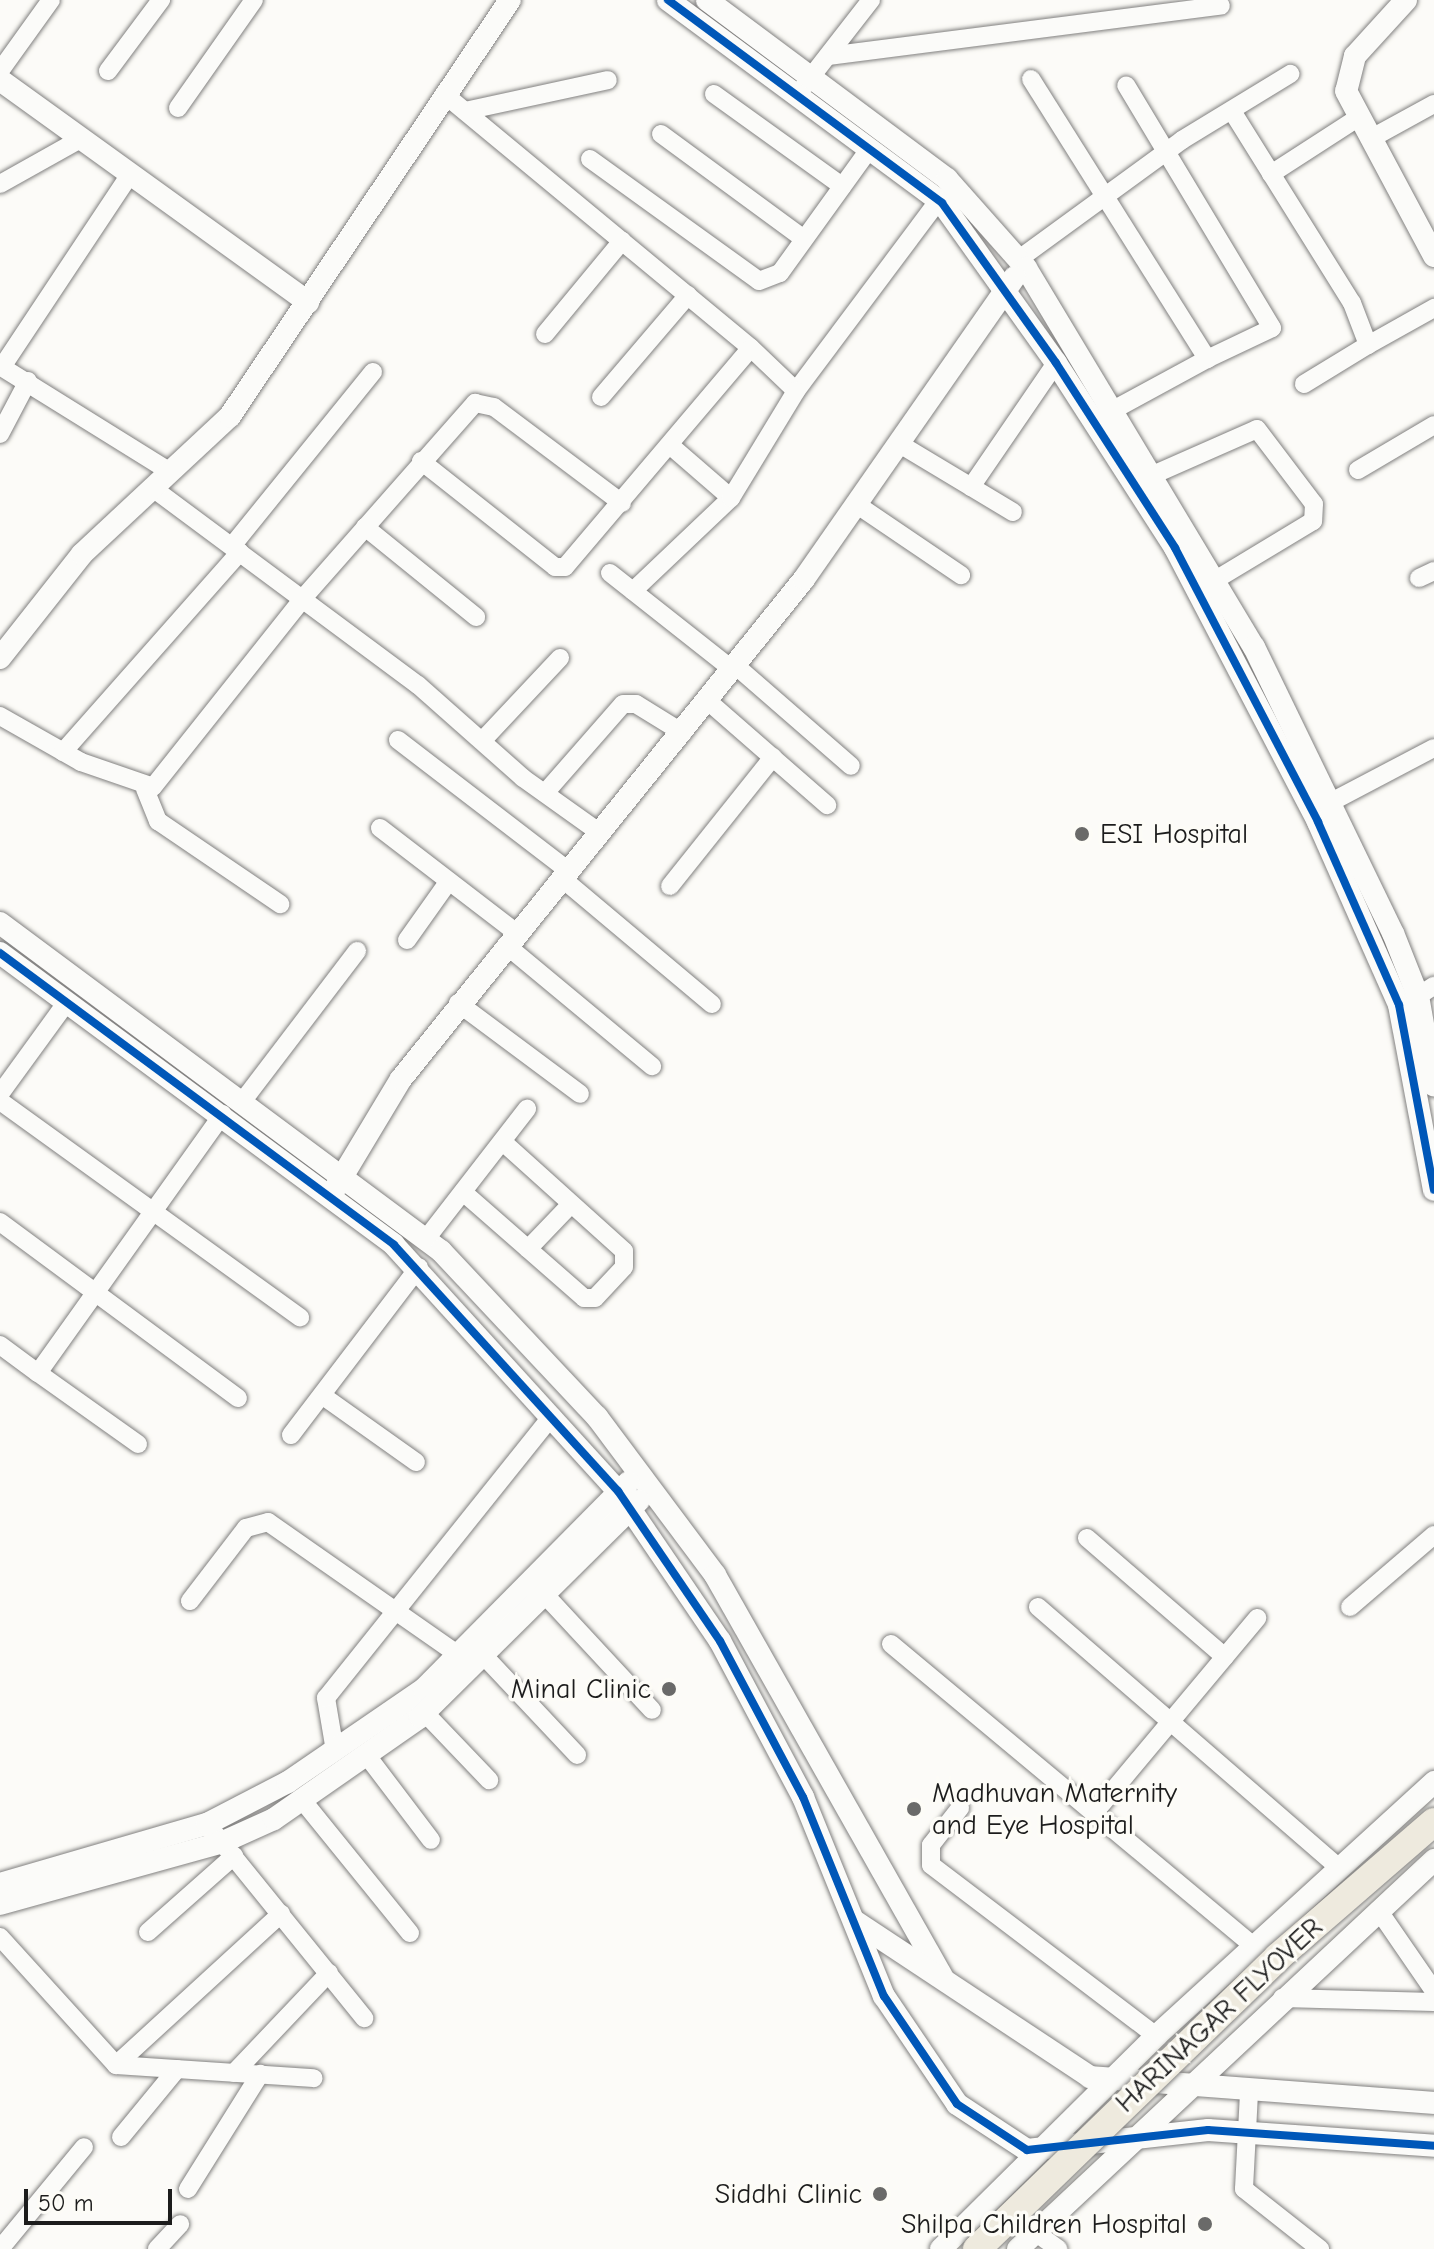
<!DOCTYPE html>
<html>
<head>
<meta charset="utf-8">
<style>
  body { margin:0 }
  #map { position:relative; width:1434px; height:2249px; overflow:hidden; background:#fcfbf8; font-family:"Comic Neue",sans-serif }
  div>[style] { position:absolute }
  .roads { filter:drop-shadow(0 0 2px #81807f) drop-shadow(0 0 2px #81807f) }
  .minor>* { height:18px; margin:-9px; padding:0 9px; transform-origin:9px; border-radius:9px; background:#fbfbf9 }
  .tertiary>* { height:22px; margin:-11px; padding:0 11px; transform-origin:11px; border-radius:11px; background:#fbfbf9 }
  .bridges { filter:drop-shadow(0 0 2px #81807f) drop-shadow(0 0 2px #81807f) }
  .primary-bridge>* { height:28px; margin:-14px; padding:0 14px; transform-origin:14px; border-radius:14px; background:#eeeade }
  .cycleway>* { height:8px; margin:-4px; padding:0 4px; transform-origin:4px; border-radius:4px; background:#0057b8 }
  .dots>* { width:22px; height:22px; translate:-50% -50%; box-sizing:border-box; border:4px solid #fdfcf7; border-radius:50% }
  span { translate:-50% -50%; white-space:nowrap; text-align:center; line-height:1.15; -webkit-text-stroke:7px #fdfcf7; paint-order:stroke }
  .poi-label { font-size:28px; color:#1c1c1c }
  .left { translate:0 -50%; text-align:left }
  .right { translate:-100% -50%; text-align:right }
  .street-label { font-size:28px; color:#1c1c1c }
  .scale { position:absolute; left:24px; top:2189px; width:148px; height:36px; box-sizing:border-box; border:4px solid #1c1c1c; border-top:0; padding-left:10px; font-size:24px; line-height:28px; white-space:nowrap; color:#1c1c1c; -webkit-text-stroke:6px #fdfcf7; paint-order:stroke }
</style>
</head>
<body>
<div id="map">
  <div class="roads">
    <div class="minor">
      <i style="left:828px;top:56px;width:396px;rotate:-7.3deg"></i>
      <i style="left:0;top:71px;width:87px;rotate:-54.3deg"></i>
      <i style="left:108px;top:71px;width:89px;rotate:-53.3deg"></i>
      <i style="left:1031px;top:79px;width:331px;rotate:57.8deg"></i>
      <i style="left:1207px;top:359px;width:72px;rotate:-25.5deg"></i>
      <i style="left:1272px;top:328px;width:283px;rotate:-121deg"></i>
      <i style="left:804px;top:86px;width:109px;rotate:-52.1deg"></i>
      <i style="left:444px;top:94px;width:398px;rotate:39.6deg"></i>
      <i style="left:714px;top:94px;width:158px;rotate:35.7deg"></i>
      <i style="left:178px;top:108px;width:132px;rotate:-54.9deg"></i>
      <i style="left:465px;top:111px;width:146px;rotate:-12.2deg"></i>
      <i style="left:1232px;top:111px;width:226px;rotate:58deg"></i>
      <i style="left:1352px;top:303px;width:45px;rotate:69.1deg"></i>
      <i style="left:1368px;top:345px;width:76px;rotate:-29.3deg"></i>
      <i style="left:661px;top:134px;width:177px;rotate:36.3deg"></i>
      <i style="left:1370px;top:139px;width:73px;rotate:-28.7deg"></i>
      <i style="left:590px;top:159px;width:208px;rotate:35.8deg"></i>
      <i style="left:759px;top:281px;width:22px;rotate:-21deg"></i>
      <i style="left:780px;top:273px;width:154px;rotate:-54.2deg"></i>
      <i style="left:1271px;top:174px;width:105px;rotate:-32.9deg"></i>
      <i style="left:0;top:184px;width:88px;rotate:-29.2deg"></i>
      <i style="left:1019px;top:259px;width:202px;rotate:-36.1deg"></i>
      <i style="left:1182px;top:140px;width:127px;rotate:-31.4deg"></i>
      <i style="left:545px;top:334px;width:121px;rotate:-50.4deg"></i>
      <i style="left:0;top:366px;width:200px;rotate:31.9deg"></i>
      <i style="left:2px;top:367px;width:229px;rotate:-56.4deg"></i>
      <i style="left:1304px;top:384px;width:75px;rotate:-31.4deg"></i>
      <i style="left:601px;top:397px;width:134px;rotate:-49.5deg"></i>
      <i style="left:1115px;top:409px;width:105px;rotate:-28.5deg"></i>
      <i style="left:0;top:434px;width:60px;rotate:-62.2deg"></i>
      <i style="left:898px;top:443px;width:134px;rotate:31deg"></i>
      <i style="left:671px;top:446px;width:79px;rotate:40.9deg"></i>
      <i style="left:421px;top:461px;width:171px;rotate:38.3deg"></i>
      <i style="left:555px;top:567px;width:10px"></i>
      <i style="left:565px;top:567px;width:287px;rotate:-49.7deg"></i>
      <i style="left:751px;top:348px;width:62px;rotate:43.7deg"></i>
      <i style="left:796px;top:391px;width:239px;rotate:-53.2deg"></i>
      <i style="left:1358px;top:470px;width:88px;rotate:-30.6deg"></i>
      <i style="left:1155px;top:474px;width:111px;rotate:-23.8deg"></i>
      <i style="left:1257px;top:429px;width:94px;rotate:52.8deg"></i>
      <i style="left:1314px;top:504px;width:17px;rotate:93deg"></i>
      <i style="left:1313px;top:521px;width:112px;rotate:148.9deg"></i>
      <i style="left:971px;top:487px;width:150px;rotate:-55.6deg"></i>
      <i style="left:154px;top:489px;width:329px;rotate:36.6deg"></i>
      <i style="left:418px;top:685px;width:140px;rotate:41.5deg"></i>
      <i style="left:523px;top:778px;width:95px;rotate:35.5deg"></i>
      <i style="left:856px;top:504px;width:127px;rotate:34.1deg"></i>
      <i style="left:365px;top:527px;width:143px;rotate:39deg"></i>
      <i style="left:232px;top:546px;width:224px;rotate:-51deg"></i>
      <i style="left:610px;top:573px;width:157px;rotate:38.3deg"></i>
      <i style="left:1419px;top:578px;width:17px;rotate:-25deg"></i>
      <i style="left:633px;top:591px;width:135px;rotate:-43.5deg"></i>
      <i style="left:731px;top:498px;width:125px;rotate:-58.7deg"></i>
      <i style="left:736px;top:666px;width:152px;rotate:41deg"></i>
      <i style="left:709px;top:702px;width:157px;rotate:41.1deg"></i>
      <i style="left:0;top:716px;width:93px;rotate:29.6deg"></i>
      <i style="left:81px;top:762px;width:76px;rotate:19.1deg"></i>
      <i style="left:153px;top:787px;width:243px;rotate:-51.5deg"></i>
      <i style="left:304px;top:597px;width:259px;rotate:-48.6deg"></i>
      <i style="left:475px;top:403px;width:19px;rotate:12deg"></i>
      <i style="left:494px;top:407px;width:160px;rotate:36.9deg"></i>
      <i style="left:398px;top:740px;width:217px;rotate:37.5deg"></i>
      <i style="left:482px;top:741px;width:114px;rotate:-46.8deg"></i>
      <i style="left:63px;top:752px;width:267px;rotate:-48.5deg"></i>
      <i style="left:145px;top:789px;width:35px;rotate:68deg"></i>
      <i style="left:158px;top:821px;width:148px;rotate:34.2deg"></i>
      <i style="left:545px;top:793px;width:118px;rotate:-48.8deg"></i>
      <i style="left:623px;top:704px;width:13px"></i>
      <i style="left:636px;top:704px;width:55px;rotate:31.7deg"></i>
      <i style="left:1331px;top:802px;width:116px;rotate:-27.7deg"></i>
      <i style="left:380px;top:828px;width:173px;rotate:37.5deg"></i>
      <i style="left:564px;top:880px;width:193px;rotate:40deg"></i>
      <i style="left:670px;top:886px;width:165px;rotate:-51.4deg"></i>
      <i style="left:407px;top:940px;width:72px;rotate:-54.6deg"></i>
      <i style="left:506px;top:945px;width:190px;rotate:39.7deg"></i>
      <i style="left:1409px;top:1002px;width:30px;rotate:-33deg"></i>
      <i style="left:458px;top:1003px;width:152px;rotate:36.7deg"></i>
      <i style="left:0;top:1094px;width:112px;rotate:-54deg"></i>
      <i style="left:0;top:1101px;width:370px;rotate:35.8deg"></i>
      <i style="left:242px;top:1102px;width:190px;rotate:-52.7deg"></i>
      <i style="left:463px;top:1192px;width:161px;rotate:41.2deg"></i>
      <i style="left:584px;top:1298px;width:11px"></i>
      <i style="left:595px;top:1298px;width:42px;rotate:-46.9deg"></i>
      <i style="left:624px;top:1267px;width:16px;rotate:-90deg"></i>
      <i style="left:624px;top:1251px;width:164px;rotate:-138deg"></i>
      <i style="left:0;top:1222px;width:296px;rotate:36.5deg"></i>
      <i style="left:426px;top:1239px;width:165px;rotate:-52.2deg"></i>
      <i style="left:528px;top:1249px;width:62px;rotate:-46.3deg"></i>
      <i style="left:0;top:1345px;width:47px;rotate:36.4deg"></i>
      <i style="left:323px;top:1396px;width:114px;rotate:35.4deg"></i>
      <i style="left:291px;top:1435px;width:211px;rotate:-52.7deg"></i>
      <i style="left:138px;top:1444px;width:123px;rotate:-144.6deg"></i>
      <i style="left:38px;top:1373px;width:318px;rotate:-54.5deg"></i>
      <i style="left:1087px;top:1538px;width:182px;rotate:40.8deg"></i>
      <i style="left:547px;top:1597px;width:154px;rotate:47.1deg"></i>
      <i style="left:190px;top:1601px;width:92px;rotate:-52.5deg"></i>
      <i style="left:246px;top:1528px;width:23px;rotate:-15deg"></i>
      <i style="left:268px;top:1522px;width:233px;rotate:34.9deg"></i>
      <i style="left:1038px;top:1607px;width:397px;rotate:40.9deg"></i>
      <i style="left:1350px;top:1607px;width:111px;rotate:-40.6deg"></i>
      <i style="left:891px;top:1644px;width:472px;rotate:39.8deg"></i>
      <i style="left:486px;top:1658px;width:133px;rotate:46.8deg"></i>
      <i style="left:425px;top:1713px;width:93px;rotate:46.3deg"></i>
      <i style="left:335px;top:1751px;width:54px;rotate:-99.6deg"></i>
      <i style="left:326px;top:1698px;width:361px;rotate:-51.3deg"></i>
      <i style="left:368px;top:1757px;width:104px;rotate:52.8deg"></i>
      <i style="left:303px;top:1801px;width:170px;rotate:51deg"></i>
      <i style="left:960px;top:1808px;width:47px;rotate:128.1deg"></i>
      <i style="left:931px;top:1845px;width:20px;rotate:90deg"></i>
      <i style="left:931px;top:1865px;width:283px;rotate:37.2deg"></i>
      <i style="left:1095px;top:1812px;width:253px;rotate:-50.1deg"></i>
      <i style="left:207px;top:1824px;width:250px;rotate:51deg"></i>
      <i style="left:1379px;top:1911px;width:97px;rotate:55.5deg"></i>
      <i style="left:148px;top:1932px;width:115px;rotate:-41.5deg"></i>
      <i style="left:0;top:1937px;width:173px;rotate:47.8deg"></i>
      <i style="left:116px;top:2065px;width:224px;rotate:-42.5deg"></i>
      <i style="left:1282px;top:1998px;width:152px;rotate:1.5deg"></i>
      <i style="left:116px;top:2065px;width:198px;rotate:3.8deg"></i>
      <i style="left:234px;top:2073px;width:138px;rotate:-46.5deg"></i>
      <i style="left:1249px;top:2093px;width:96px;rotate:93deg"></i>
      <i style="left:1244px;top:2189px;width:97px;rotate:38.3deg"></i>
      <i style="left:121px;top:2137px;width:88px;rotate:-50.5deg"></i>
      <i style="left:188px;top:2189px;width:136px;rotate:-57.9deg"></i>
      <i style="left:1035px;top:2232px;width:29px;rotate:36deg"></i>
      <i style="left:0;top:2249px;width:132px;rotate:-50.5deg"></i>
      <i style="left:157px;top:2249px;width:34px;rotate:-47deg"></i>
    </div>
    <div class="tertiary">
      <i style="left:668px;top:0;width:341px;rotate:36.5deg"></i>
      <i style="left:942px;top:203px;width:196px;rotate:54.5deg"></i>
      <i style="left:1056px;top:363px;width:220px;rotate:57.2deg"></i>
      <i style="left:1175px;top:548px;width:309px;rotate:62.4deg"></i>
      <i style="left:1318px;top:822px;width:200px;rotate:66.1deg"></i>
      <i style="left:1399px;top:1005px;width:188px;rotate:79.3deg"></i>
      <i style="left:707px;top:0;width:299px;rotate:36.7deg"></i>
      <i style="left:947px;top:179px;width:119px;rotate:48.4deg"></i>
      <i style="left:1026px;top:268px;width:442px;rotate:59deg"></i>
      <i style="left:1254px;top:647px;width:318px;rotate:64.1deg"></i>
      <i style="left:1393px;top:933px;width:68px;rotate:68.4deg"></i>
      <i style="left:1418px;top:996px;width:91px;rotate:79.9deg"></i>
      <i style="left:1406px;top:0;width:76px;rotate:132.3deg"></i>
      <i style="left:1355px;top:56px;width:36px;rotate:104deg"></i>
      <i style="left:1346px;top:91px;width:187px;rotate:61.9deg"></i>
      <i style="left:0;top:80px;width:380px;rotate:35.8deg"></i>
      <i style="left:0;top:658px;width:132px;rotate:-51.7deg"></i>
      <i style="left:82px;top:554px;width:202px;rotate:-43deg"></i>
      <i style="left:230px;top:416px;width:501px;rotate:-56.06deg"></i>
      <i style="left:0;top:923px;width:550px;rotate:36.64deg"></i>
      <i style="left:441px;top:1251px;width:228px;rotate:46.8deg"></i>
      <i style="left:597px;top:1417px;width:197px;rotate:53.2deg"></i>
      <i style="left:715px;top:1575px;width:461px;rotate:60.5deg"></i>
      <i style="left:0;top:953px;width:490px;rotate:36.5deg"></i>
      <i style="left:394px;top:1245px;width:333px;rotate:47.7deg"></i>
      <i style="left:618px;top:1491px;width:181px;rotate:55.8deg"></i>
      <i style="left:720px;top:1641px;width:177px;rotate:62deg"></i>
      <i style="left:803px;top:1797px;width:215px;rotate:67.9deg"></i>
      <i style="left:884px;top:1996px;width:130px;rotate:55.9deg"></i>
      <i style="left:957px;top:2104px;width:84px;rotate:33.3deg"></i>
      <i style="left:1027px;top:2150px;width:182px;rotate:-6.3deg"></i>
      <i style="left:1208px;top:2130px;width:227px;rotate:4deg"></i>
      <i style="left:336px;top:1187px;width:126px;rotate:-59deg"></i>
      <i style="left:401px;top:1079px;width:642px;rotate:-51.13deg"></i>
      <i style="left:804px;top:579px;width:368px;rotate:-55.1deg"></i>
      <i style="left:0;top:1884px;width:216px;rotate:-16.2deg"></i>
      <i style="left:207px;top:1824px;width:91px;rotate:-27.4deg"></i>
      <i style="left:288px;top:1782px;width:165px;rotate:-34.4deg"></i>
      <i style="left:424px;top:1689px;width:291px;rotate:-45.3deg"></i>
      <i style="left:0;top:1904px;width:231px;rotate:-15.5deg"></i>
      <i style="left:223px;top:1842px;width:56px;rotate:-24.3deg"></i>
      <i style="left:274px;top:1819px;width:178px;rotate:-34.9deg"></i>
      <i style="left:420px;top:1717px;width:308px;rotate:-44.7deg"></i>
      <i style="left:856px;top:1922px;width:281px;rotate:33.5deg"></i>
      <i style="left:1090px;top:2077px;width:345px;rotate:4.3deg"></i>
      <i style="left:941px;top:2249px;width:303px;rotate:-44.7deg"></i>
      <i style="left:1156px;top:2036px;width:377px;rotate:-42.4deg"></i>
      <i style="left:1018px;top:2249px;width:570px;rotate:-43.08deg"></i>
    </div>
  </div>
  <div class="bridges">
    <div class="primary-bridge">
      <i style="left:977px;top:2249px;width:419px;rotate:-44.1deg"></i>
      <i style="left:1278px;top:1957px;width:206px;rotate:-40.9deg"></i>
    </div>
  </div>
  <div class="cycleway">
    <i style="left:668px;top:0;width:341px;rotate:36.5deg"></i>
    <i style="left:942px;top:203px;width:196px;rotate:54.5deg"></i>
    <i style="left:1056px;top:363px;width:220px;rotate:57.2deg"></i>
    <i style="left:1175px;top:548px;width:309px;rotate:62.4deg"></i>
    <i style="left:1318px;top:822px;width:200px;rotate:66.1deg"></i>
    <i style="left:1399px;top:1005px;width:188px;rotate:79.3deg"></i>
    <i style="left:0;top:953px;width:490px;rotate:36.5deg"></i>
    <i style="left:394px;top:1245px;width:333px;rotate:47.7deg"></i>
    <i style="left:618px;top:1491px;width:181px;rotate:55.8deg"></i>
    <i style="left:720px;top:1641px;width:177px;rotate:62deg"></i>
    <i style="left:803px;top:1797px;width:215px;rotate:67.9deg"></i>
    <i style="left:884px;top:1996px;width:130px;rotate:55.9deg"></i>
    <i style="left:957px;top:2104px;width:84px;rotate:33.3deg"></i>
    <i style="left:1027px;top:2150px;width:182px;rotate:-6.3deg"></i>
    <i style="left:1208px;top:2130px;width:227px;rotate:4deg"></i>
  </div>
  <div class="dots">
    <i style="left:1082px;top:834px;background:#6a6a69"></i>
    <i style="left:669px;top:1689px;background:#6a6a69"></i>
    <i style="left:914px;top:1809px;background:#6a6a69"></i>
    <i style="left:880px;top:2194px;background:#6a6a69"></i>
    <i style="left:1205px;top:2224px;background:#6a6a69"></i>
  </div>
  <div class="poi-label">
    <span class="left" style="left:1100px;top:834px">ESI Hospital</span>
    <span class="right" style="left:651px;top:1689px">Minal Clinic</span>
    <span class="left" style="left:932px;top:1809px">Madhuvan Maternity<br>and Eye Hospital</span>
    <span class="right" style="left:862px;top:2194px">Siddhi Clinic</span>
    <span class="right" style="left:1187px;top:2224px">Shilpa Children Hospital</span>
  </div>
  <div class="street-label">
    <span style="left:1219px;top:2015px;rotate:-43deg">HARINAGAR FLYOVER</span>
  </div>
  <div class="scale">50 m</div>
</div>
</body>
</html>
